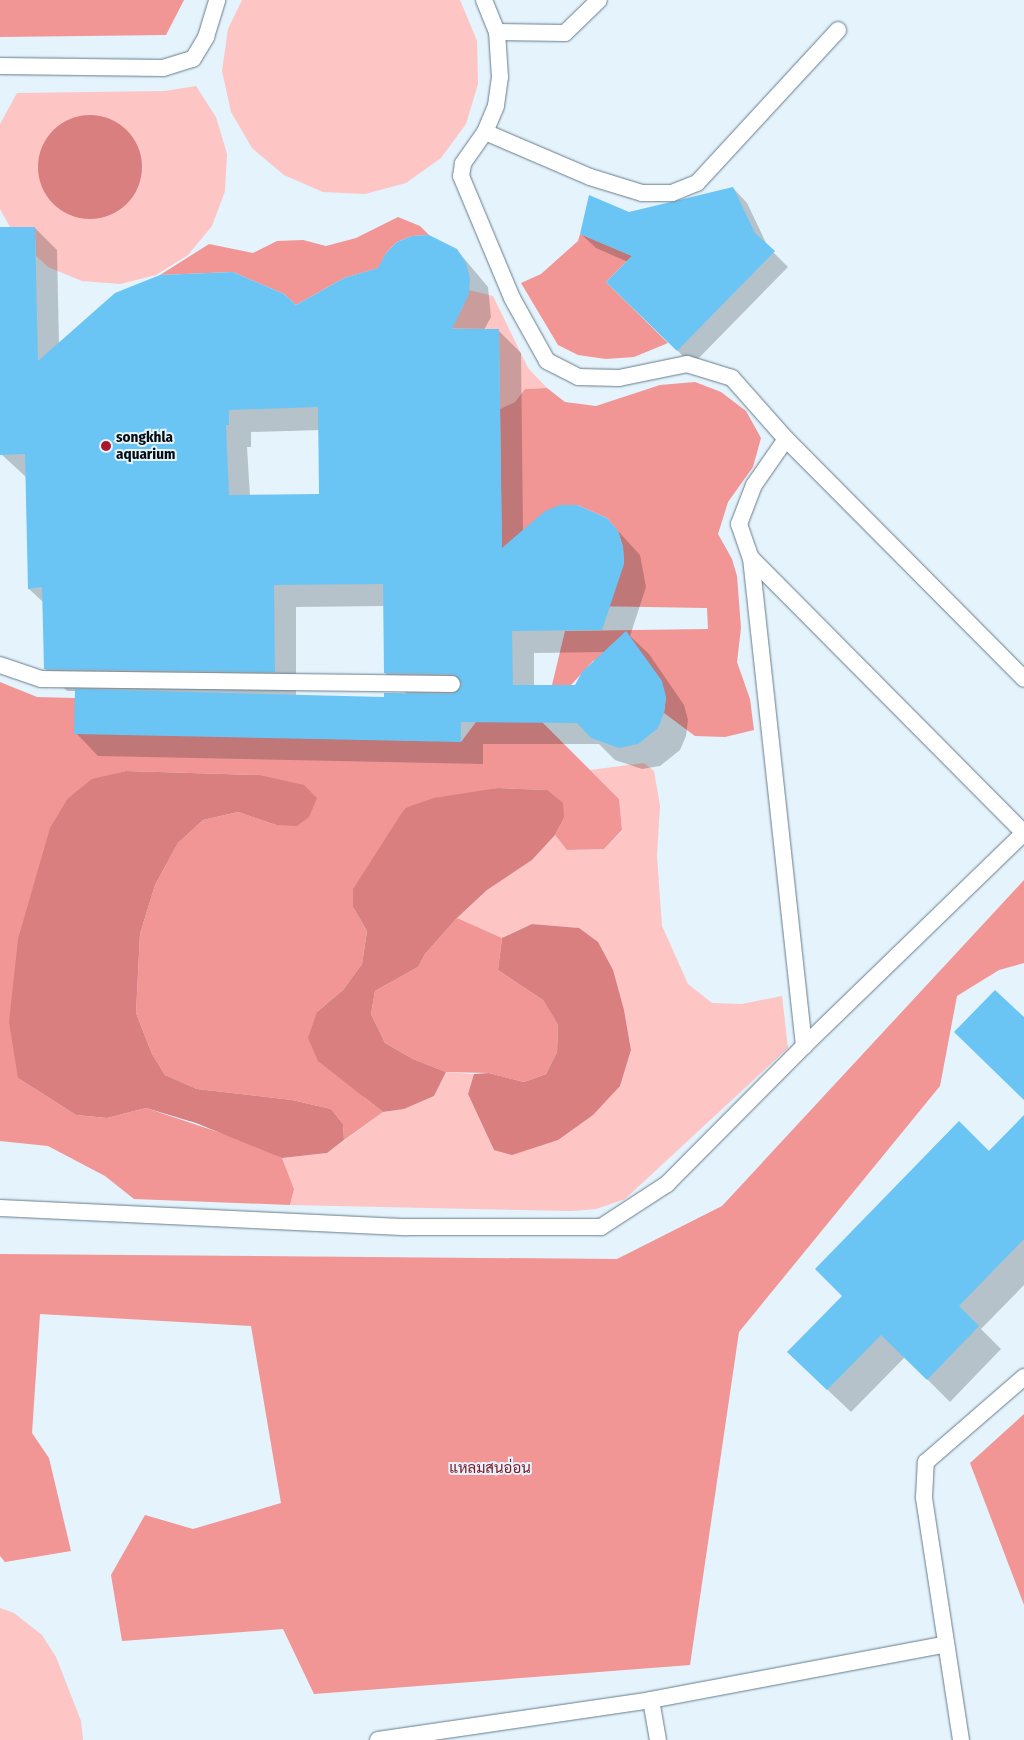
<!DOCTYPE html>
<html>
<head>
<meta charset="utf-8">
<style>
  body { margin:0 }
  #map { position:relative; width:1024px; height:1740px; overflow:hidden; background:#e4f3fc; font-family:"Fira Sans Condensed",Sarabun,sans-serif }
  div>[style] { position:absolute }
  .green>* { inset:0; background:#fdc5c4 }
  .forest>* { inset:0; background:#f19595 }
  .water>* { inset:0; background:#d97f80 }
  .round { border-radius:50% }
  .shadow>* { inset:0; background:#0003 }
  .building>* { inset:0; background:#6ac5f5 }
  .roads { filter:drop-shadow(0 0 1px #667c8a) drop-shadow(0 0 1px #667c8a) }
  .service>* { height:16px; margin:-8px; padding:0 8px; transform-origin:8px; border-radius:8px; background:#fff }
  .dots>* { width:14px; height:14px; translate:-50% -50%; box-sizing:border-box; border:2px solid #e4f3fc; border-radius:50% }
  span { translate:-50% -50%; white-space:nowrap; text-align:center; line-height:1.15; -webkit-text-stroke:4px #e4f3fc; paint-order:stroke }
  .poi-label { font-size:15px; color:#050d12; font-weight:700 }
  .left { translate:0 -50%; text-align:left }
  .park-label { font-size:15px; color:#851a27 }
</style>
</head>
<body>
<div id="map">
  <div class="green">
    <i style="clip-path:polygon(242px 0,460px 0,477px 41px,478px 84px,466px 124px,441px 158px,406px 183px,365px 194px,323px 192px,284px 175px,252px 148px,231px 112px,222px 71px,228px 29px)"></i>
    <i style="clip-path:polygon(196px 86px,216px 117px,227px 154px,225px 191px,212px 226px,188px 255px,156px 275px,120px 284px,82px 281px,48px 267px,36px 256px,35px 227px,10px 227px,0 209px,0 124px,17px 93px,165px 91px)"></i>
    <i style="clip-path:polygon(469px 290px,493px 296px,528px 368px,547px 388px,525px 389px,515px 402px,500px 409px,499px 329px,433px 328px,451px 320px,462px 309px)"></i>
    <i style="clip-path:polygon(644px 763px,654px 771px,660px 806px,657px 856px,662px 926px,688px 984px,712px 1003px,742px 1004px,782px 996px,788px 1048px,625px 1199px,596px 1209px,572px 1211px,290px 1205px,294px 1189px,282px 1158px,327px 1153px,383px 1112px,404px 1109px,434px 1096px,446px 1072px,474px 1074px,468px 1094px,494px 1150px,620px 1086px,631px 1050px,624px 1010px,578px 928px,532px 924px,502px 938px,457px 918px,487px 890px,532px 860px,555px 835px,567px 850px,604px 849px,622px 831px,619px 799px,590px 770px)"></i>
    <i style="clip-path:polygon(0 1608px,14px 1613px,42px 1635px,56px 1657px,81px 1721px,83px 1740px,0 1740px)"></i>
  </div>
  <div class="forest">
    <i style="clip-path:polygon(0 0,184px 0,166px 35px,0 37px)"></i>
    <i style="clip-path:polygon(398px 217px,420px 226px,429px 235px,412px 236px,397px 242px,386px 253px,379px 268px,344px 278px,296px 305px,284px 294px,233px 272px,160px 275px,209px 244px,253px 253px,277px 241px,303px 240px,326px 246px,356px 238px)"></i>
    <i style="clip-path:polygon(580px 234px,632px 256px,606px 282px,668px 343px,634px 357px,606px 359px,578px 355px,558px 345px,521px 283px,541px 274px,578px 241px)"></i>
    <i style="clip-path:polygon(695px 382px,721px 392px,746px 411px,761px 438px,753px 467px,728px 502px,718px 534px,732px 559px,737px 576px,741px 628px,737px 662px,750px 699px,754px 730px,725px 737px,695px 736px,664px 713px,666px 697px,608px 655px,593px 661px,571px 685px,552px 685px,565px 631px,708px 629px,707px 608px,588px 606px,624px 564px,623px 547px,618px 531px,607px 518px,577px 505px,560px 505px,502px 562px,500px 409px,515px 402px,525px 389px,547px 388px,565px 402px,596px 406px,660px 385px)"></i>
    <i style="clip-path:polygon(0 682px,37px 697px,75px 698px,461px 742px,476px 722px,542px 722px,619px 799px,622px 830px,604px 849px,567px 850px,555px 835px,564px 818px,546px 790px,498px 788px,405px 808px,353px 907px,367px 931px,362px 964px,343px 990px,317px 1012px,365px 1098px,383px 1112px,344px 1140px,343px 1124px,331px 1109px,292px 1100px,197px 1089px,165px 1075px,152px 1054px,136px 1013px,140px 934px,155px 885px,178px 843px,203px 820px,238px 812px,276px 825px,259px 775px,126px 771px,92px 780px,68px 798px,18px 1078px,76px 1115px,107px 1118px,146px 1108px,248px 1142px,282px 1158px,294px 1189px,290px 1205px,134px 1199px,105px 1176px,48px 1146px,0 1141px)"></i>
    <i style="clip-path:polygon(1024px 880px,1024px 963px,999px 970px,957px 996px,940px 1086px,739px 1332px,690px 1665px,314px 1694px,283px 1629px,122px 1641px,111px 1575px,145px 1515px,193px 1529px,281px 1503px,251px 1326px,40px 1314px,32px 1433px,49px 1458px,71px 1551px,5px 1562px,0 1556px,0 1254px,617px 1259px,722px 1206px)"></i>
    <i style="clip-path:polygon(457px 918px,502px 938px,498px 970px,543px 1000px,558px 1025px,557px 1052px,546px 1074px,524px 1082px,489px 1073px,446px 1072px,413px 1059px,385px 1043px,371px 1014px,375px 991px,418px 967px,425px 954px)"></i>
    <i style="clip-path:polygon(1024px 1414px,1024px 1605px,970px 1463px)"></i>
  </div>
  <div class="water">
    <i class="round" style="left:38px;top:115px;width:104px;height:104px"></i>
    <i style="clip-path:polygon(126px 771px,259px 775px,304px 785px,317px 798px,309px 817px,297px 826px,276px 825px,238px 812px,203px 820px,178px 843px,155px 885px,140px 934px,136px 1013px,152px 1054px,165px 1075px,197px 1089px,292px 1100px,331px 1109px,343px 1124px,344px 1140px,327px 1153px,282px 1158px,196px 1123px,146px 1108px,107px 1118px,76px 1115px,18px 1078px,9px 1022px,18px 939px,50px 828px,68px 798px,92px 779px)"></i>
    <i style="clip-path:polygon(498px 788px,547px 790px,563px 803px,564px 818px,555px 835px,532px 860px,487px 890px,457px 918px,425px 954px,418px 967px,375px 991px,371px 1014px,385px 1043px,413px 1059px,446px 1072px,434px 1096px,404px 1109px,383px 1112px,318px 1061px,308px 1038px,317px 1012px,343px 990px,362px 964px,367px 931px,353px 907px,353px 889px,405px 808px,434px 798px)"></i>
    <i style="clip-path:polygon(532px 924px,579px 928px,598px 942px,613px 970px,624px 1010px,631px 1050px,620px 1086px,593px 1115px,558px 1140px,512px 1155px,494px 1150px,468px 1094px,474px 1074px,489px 1073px,524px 1082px,546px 1074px,557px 1052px,558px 1025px,543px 1000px,498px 970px,502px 938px)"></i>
  </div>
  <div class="shadow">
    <i style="clip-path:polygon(733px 188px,747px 203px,768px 247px,788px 267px,692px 365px,608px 282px,628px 262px,596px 248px,581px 234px,629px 213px)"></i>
    <i style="clip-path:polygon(evenodd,0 228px,35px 228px,57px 250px,59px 344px,296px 307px,457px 250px,488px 287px,491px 317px,484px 330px,498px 330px,521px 353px,523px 531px,607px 519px,640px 555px,646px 587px,630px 636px,649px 654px,684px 705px,688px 720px,686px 736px,680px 750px,660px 766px,642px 769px,615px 760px,599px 744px,483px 744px,483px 764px,98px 756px,76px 733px,76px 691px,67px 691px,45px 669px,44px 603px,29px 589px,26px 477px,1px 454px,0 228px,320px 430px,321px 495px,250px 496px,247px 447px,251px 447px,251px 432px,320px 430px,0 228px,384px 606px,385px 673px,407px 694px,386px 698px,296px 696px,296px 607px,384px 606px,0 228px,605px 652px,576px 686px,534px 686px,534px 653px,605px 652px)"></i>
    <i style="clip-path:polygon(1024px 1116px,1024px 1285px,981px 1329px,1001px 1349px,950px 1402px,905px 1357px,851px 1412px,812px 1375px,844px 1296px)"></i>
  </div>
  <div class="building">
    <i style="clip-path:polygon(733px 187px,755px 233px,775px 251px,677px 351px,606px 282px,632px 256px,580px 234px,589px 195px,629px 212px)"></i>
    <i style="clip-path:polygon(evenodd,0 227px,35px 227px,38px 361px,115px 293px,160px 275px,233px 272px,284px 294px,296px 305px,344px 278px,378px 268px,386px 253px,397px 242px,412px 236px,429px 235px,457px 249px,466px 263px,470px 278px,469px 294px,452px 329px,499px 329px,502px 548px,545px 511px,560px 505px,577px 505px,607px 518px,618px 531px,623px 547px,624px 564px,602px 630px,512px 631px,513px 685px,575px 685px,582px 672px,626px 631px,662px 681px,666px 697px,664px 713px,658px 728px,638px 744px,619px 748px,591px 738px,577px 723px,461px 722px,461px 742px,74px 734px,75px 689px,384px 697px,384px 693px,452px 694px,460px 689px,462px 684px,457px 676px,452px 674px,384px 673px,383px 584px,274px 585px,275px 672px,44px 669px,42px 587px,28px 589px,25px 454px,0 455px,0 227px,318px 407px,319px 494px,229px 495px,226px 425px,229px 425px,229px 410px,318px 407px)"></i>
    <i style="clip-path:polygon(995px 990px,1024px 1017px,1024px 1100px,954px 1032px)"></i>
    <i style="clip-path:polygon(1024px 1115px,1024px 1239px,959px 1306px,979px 1326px,927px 1380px,881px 1335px,827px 1390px,787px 1352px,842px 1296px,815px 1269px,959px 1121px,989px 1151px)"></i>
  </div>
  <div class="roads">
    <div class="service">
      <i style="left:484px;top:0;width:35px;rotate:68deg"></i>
      <i style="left:497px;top:32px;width:45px;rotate:86.2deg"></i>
      <i style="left:500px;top:77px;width:29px;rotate:98deg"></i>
      <i style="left:496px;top:106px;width:28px;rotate:113deg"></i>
      <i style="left:485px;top:132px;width:39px;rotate:125deg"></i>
      <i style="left:463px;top:164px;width:12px;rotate:99deg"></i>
      <i style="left:461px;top:176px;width:132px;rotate:67.3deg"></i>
      <i style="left:512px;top:298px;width:72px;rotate:60.9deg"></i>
      <i style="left:547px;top:361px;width:35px;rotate:27deg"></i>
      <i style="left:578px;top:377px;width:41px;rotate:1.4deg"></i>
      <i style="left:619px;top:378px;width:69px;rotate:-11.6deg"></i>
      <i style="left:687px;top:364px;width:47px;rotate:17.3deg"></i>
      <i style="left:732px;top:378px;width:81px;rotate:48.5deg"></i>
      <i style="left:786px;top:439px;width:338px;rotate:45.2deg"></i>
      <i style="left:497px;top:32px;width:68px;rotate:0.8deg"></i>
      <i style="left:565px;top:33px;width:47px;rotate:-44.1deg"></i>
      <i style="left:0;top:66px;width:163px;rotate:0.7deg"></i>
      <i style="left:163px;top:68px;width:31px;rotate:-17deg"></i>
      <i style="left:193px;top:59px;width:26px;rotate:-59deg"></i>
      <i style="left:206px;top:37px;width:39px;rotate:-73deg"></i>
      <i style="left:485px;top:132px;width:114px;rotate:23.2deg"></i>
      <i style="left:590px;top:177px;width:54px;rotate:17.1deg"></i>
      <i style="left:642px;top:193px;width:30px"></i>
      <i style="left:672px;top:193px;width:27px;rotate:-22deg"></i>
      <i style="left:697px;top:183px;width:208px;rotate:-47.3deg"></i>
      <i style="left:786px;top:439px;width:56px;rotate:124.8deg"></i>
      <i style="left:754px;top:485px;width:42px;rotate:111deg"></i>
      <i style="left:739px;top:524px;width:36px;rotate:71deg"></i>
      <i style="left:751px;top:558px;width:387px;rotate:45.2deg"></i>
      <i style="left:751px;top:558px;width:491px;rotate:83.8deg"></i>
      <i style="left:0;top:665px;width:43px;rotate:18.9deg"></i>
      <i style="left:41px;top:679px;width:411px;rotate:0.7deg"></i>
      <i style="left:0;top:1208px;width:407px;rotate:2.7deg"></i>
      <i style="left:407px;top:1227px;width:194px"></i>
      <i style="left:601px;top:1227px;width:79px;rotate:-33.1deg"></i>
      <i style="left:667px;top:1184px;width:194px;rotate:-45.2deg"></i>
      <i style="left:804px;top:1046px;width:306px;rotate:-44.1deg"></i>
      <i style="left:651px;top:1700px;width:300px;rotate:-10.7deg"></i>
      <i style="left:378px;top:1740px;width:276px;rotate:-8.3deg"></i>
      <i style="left:651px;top:1700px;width:41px;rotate:80.1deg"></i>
      <i style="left:961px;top:1740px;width:246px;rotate:-98.7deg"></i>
      <i style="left:924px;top:1497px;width:35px;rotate:-87deg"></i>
      <i style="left:926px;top:1462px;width:130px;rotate:-40.9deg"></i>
    </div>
  </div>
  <div class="dots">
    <i style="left:106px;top:446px;background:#ab162f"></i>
  </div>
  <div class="poi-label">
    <span class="left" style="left:116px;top:446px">songkhla<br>aquarium</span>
  </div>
  <div class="park-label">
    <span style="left:490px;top:1469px">แหลมสนอ่อน</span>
  </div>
</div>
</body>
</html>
